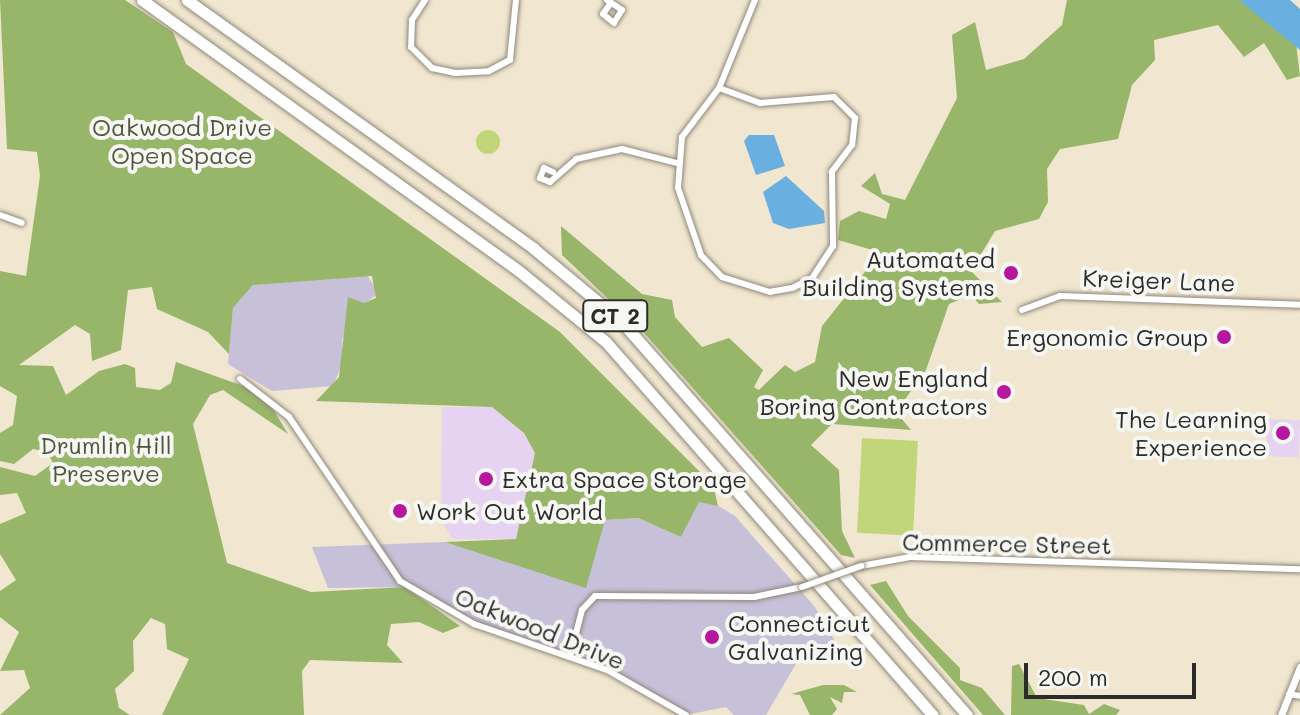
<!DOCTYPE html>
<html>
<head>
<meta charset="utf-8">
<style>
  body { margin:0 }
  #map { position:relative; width:1300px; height:715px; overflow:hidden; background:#f1e6cf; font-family:Mali,sans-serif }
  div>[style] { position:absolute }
  .built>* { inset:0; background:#e5d3f1; transform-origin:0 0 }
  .industrial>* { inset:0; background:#c7c0d9 }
  .green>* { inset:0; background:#c1d579; transform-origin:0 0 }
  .round { border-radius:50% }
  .forest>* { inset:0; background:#98b669 }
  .water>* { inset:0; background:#69afdf }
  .roads { filter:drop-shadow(0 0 2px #8e887d) drop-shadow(0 0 2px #8e887d) }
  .minor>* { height:6px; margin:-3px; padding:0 3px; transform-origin:3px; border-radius:3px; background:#fff }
  .tertiary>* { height:7px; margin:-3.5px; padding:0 3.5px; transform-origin:3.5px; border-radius:3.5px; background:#fff }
  .motorway>* { height:11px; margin:-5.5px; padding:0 5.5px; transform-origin:5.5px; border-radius:5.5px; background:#fff }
  .bridges { filter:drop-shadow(0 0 2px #8e887d) drop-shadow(0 0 2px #8e887d) }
  .minor-bridge>* { height:6px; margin:-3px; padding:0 3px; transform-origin:3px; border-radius:3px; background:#fff }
  .dots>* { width:22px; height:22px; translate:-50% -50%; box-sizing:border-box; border:4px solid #f6f6f2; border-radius:50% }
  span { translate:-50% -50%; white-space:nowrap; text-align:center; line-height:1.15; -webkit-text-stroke:8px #f6f6f2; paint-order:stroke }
  .shield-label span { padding:2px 6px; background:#f6f6f2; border:2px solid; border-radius:6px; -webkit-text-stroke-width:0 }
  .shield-label { font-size:22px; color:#2b2b2b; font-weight:700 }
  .park-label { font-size:24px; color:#50563e }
  .poi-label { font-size:24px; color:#2b2b2b }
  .right { translate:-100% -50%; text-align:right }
  .left { translate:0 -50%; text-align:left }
  .street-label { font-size:24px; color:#2b2b2b }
  .scale { position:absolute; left:1024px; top:663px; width:172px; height:36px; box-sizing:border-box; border:4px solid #2b2b2b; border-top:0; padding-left:10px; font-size:24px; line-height:28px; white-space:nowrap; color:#2b2b2b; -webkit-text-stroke:6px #f6f6f2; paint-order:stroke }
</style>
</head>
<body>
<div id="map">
  <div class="built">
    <i style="clip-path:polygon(442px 407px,492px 407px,524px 433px,535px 453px,516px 539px,453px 539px,441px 521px)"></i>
    <i style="left:1267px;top:419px;width:33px;height:37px;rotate:2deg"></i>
  </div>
  <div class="industrial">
    <i style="clip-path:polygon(366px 274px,379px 293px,364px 304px,348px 297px,349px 336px,342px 338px,343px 362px,333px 386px,272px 391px,228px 364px,233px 308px,253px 285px)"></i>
    <i style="clip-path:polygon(710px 501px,735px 516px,815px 607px,838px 646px,800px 657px,766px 715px,734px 715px,726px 707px,686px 715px,607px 670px,474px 624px,409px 587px,328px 588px,312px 547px,445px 542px,524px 565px,605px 520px,638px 518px,681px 537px,699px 502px)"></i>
  </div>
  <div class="green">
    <i class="round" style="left:476px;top:130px;width:24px;height:24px"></i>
    <i style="left:862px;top:438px;width:56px;height:95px;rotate:3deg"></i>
  </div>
  <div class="forest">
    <i style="clip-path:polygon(0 0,125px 0,173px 32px,186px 64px,560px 332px,713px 485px,718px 506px,699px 502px,681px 537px,638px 518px,605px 520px,586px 588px,445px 542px,516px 539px,535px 453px,524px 433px,492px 407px,316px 401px,339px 377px,348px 297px,364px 303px,376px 298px,372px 276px,253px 285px,233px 308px,229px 354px,208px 332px,157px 309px,152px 287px,128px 290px,121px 350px,92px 361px,90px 334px,75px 325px,19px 365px,53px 366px,66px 395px,99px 371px,125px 364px,135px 368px,136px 387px,160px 390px,171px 383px,176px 362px,246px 387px,273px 409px,288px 434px,223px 390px,210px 395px,193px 424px,227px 563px,311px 592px,405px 587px,460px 626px,443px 633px,419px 622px,391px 624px,387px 645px,403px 663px,310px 660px,302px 671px,304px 715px,162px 715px,189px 659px,167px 649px,165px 624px,151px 618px,133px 641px,134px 671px,115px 689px,119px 708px,130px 715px,0 715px,30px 688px,24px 670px,0 671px,19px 632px,0 617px,0 591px,16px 580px,0 554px,0 524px,26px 513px,17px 493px,0 495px,0 467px,35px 476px,53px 463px,47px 452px,33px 449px,14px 464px,0 461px,0 433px,13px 425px,17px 396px,0 386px,0 271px,26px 276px,40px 176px,37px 152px,7px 149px)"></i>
    <i style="clip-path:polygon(1067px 0,1239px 0,1296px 43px,1300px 76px,1287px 80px,1264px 43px,1244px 57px,1218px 25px,1154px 40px,1155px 60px,1132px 85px,1118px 139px,1060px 149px,1047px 169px,1048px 202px,1039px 219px,995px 231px,971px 271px,1002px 302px,979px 304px,971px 295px,949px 304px,926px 370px,896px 412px,911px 430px,832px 424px,811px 445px,839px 470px,842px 531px,855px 558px,841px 555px,645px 334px,562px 255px,561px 226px,642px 294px,672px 300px,675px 317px,702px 347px,729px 338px,763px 370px,754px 387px,759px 390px,785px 365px,795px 372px,815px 362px,822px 326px,869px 267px,876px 251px,838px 240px,840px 221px,859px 211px,886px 219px,890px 204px,861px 186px,875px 173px,882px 194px,905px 200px,957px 98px,952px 35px,975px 22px,986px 70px,1024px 59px,1062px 25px)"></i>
    <i style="clip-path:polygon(886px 581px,908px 616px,960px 668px,960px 680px,982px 688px,1005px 715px,983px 715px,870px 585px)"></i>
    <i style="clip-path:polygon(1019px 664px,1037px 698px,1084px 705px,1089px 714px,1104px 704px,1120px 710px,1116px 715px,1011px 715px,1012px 666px)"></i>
    <i style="clip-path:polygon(823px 685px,844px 685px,857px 692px,844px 692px,842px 703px,830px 697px,837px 709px,832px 715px,810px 715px,800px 695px,791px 694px)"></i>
  </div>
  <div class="water">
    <i style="clip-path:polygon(1239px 0,1290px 0,1300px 9px,1300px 50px)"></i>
    <i style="clip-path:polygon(749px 135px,774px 135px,785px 166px,756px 175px,744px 141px)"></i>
    <i style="clip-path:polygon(786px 176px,824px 211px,825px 223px,789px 229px,773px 223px,763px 192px)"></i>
  </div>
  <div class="roads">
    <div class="minor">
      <i style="left:425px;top:0;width:24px;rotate:123deg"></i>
      <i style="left:412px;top:20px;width:27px;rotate:92deg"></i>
      <i style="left:411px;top:47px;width:30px;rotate:45deg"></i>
      <i style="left:432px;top:68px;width:24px;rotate:12deg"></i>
      <i style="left:455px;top:73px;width:34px;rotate:-3deg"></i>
      <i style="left:489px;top:71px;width:24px;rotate:-28deg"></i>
      <i style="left:510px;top:60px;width:60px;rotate:-84.3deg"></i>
      <i style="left:607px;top:0;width:18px;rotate:34deg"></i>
      <i style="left:622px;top:10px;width:15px;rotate:122deg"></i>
      <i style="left:614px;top:23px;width:14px;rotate:-141deg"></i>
      <i style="left:603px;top:14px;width:12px;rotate:-55deg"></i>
      <i style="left:719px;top:88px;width:44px;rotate:20.1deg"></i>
      <i style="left:760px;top:103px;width:74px;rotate:-4.6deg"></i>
      <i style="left:834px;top:97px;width:30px;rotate:45deg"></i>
      <i style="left:855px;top:118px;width:27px;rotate:96deg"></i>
      <i style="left:852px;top:145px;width:34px;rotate:127deg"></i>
      <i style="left:832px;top:172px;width:74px;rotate:89.2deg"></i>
      <i style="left:833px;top:246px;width:38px;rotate:123deg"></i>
      <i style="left:812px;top:278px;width:22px;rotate:153deg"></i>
      <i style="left:792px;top:288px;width:22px;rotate:170deg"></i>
      <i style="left:770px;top:292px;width:50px;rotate:-162.6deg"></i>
      <i style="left:722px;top:277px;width:30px;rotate:-134deg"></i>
      <i style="left:701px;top:255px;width:71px;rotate:-108.9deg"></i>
      <i style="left:678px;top:188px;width:51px;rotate:-85.5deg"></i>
      <i style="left:682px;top:137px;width:61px;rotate:-52.9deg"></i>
      <i style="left:719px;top:88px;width:95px;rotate:-67.8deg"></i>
      <i style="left:553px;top:172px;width:10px;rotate:-156deg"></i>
      <i style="left:544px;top:168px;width:11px;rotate:112deg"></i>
      <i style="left:540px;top:178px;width:11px;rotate:22deg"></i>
      <i style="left:550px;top:182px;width:35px;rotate:-41deg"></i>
      <i style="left:576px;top:159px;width:47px;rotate:-12.3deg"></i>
      <i style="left:622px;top:149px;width:57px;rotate:14.3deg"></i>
      <i style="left:0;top:215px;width:23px;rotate:20deg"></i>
      <i style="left:1022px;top:310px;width:40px;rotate:-20.2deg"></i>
      <i style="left:1060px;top:296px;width:240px;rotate:2.1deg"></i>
      <i style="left:240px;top:379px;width:62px;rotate:37.8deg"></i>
      <i style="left:289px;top:417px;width:198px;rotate:55.9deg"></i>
      <i style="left:400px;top:581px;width:86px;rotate:30.2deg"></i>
      <i style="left:474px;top:624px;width:141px;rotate:19.1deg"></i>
      <i style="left:607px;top:670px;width:91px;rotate:29.7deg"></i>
      <i style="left:861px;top:566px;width:50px;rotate:-10.4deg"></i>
      <i style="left:910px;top:557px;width:390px;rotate:1.8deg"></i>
      <i style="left:570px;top:657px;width:49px;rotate:-75.7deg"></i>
      <i style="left:582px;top:610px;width:19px;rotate:-47deg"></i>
      <i style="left:595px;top:596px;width:159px;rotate:0.4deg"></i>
      <i style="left:754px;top:597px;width:49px;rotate:-11.8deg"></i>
      <i style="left:1289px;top:694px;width:11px;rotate:10deg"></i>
    </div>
    <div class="tertiary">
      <i style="left:1281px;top:715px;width:52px;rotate:-68.4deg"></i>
    </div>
    <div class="motorway">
      <i style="left:142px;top:0;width:464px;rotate:35.7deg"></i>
      <i style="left:519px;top:271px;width:112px;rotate:39.2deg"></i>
      <i style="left:606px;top:342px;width:496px;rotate:48.8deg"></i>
      <i style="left:187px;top:0;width:426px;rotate:35.6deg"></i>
      <i style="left:533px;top:248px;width:116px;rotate:39.7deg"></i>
      <i style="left:622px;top:322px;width:523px;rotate:48.72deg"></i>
    </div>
  </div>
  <div class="bridges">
    <div class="minor-bridge">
      <i style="left:802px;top:587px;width:63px;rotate:-19.6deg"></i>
    </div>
  </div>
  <div class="dots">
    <i style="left:1011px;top:273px;background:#b5179e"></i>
    <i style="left:1224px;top:337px;background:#b5179e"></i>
    <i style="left:1004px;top:392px;background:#b5179e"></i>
    <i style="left:1283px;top:433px;background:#b5179e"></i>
    <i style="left:486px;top:479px;background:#b5179e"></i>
    <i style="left:400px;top:511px;background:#b5179e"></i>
    <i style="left:712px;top:637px;background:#b5179e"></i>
  </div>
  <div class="shield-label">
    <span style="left:615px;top:316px">CT 2</span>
  </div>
  <div class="park-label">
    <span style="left:182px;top:141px">Oakwood Drive<br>Open Space</span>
    <span style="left:106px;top:459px">Drumlin Hill<br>Preserve</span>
  </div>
  <div class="poi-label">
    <span class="right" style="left:995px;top:273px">Automated<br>Building Systems</span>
    <span class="right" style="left:1208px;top:337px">Ergonomic Group</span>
    <span class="right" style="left:988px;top:392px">New England<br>Boring Contractors</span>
    <span class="right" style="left:1267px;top:433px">The Learning<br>Experience</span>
    <span class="left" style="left:502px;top:479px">Extra Space Storage</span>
    <span class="left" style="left:416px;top:511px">Work Out World</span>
    <span class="left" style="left:728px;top:637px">Connecticut<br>Galvanizing</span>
  </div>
  <div class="street-label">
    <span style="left:1159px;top:280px;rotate:2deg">Kreiger Lane</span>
    <span style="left:1007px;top:543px;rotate:1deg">Commerce Street</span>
    <span style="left:540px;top:628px;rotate:22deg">Oakwood Drive</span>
  </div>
  <div class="scale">200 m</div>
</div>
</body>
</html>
